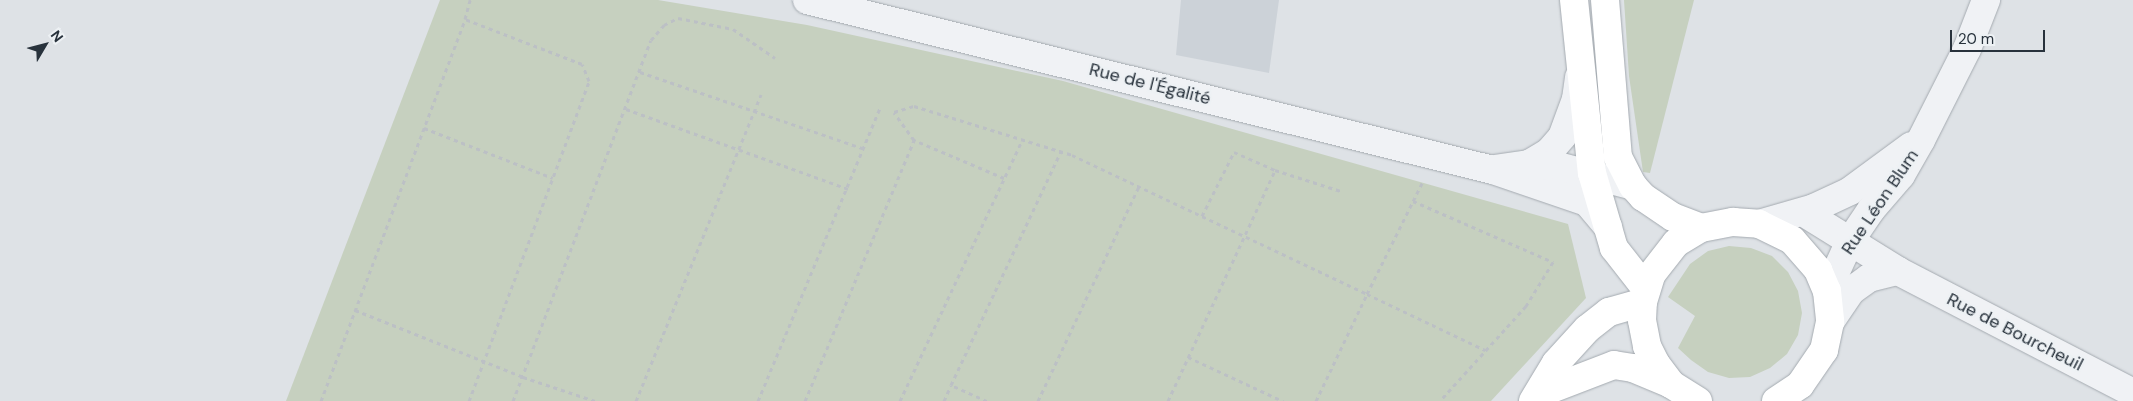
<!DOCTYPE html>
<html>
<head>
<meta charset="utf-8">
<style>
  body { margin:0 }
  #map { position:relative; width:2133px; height:401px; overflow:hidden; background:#dee2e6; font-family:"DM Sans",sans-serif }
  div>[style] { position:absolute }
  .built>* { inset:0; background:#ccd2d8 }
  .green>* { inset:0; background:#c6d0bf }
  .path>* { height:3px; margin-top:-1.5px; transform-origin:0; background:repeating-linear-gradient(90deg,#bcc0c5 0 4px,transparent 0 8px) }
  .roads { filter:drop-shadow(0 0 1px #a4aab0) drop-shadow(0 0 1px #a4aab0) }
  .minor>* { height:28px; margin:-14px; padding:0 14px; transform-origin:14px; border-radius:14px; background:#f0f2f5 }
  .secondary>* { height:28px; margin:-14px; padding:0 14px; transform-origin:14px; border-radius:14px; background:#fff }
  span { translate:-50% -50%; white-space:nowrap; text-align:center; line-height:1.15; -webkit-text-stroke:4.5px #edf1f4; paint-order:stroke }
  .street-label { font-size:18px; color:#28323c }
  .north { position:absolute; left:20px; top:20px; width:50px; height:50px; -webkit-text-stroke:4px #edf1f4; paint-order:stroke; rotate:53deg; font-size:14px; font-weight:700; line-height:20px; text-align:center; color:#28323c }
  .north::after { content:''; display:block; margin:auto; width:18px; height:22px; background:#28323c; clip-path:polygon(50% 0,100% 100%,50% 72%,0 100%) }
  .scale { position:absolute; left:1950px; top:30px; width:95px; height:22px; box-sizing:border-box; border:2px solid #28323c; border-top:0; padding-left:6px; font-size:15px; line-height:18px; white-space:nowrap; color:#28323c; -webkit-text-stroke:4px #edf1f4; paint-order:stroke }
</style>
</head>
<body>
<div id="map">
  <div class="built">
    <i style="clip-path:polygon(1181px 0,1279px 0,1269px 73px,1176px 55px)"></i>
  </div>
  <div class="green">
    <i style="clip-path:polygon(440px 0,658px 0,807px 25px,1063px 81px,1568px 224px,1586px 298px,1491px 401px,286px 401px)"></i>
    <i style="clip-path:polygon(1624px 0,1694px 0,1650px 173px,1643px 172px,1629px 76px)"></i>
    <i style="clip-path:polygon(1729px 246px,1751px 248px,1772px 256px,1788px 272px,1798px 291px,1802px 313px,1798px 335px,1787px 354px,1770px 368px,1750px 377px,1729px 378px,1708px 372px,1691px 360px,1678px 348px,1695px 316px,1668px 297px,1690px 264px,1708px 251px)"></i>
  </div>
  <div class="path">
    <i style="left:640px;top:72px;width:238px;rotate:18.9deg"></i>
    <i style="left:626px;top:109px;width:236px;rotate:19.8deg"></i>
    <i style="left:424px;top:128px;width:138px;rotate:21.2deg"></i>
    <i style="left:1004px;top:178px;width:98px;rotate:-157.1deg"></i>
    <i style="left:914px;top:140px;width:34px;rotate:-126deg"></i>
    <i style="left:894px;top:112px;width:21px;rotate:-17deg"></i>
    <i style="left:914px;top:106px;width:165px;rotate:17.2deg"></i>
    <i style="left:1072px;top:155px;width:326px;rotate:25.2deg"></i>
    <i style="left:1367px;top:294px;width:124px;rotate:-63.6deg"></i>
    <i style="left:1413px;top:201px;width:153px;rotate:23.5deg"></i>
    <i style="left:1553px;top:262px;width:52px;rotate:121.5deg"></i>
    <i style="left:1526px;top:306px;width:128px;rotate:132.2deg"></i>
    <i style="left:1202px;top:216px;width:72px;rotate:-63.4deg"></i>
    <i style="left:1234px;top:152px;width:45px;rotate:23.7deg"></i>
    <i style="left:355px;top:310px;width:181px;rotate:21.7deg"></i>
    <i style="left:523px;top:377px;width:76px;rotate:18.4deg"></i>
    <i style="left:1188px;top:357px;width:105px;rotate:24.9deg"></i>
    <i style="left:321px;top:401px;width:408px;rotate:-69.3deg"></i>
    <i style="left:469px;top:401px;width:342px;rotate:-69.4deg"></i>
    <i style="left:589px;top:81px;width:18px;rotate:-112deg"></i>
    <i style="left:582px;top:64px;width:125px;rotate:-159deg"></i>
    <i style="left:465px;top:19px;width:20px;rotate:-75deg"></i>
    <i style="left:513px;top:401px;width:386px;rotate:-69.1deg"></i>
    <i style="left:651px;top:40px;width:20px;rotate:-49deg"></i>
    <i style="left:664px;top:25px;width:16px;rotate:-27deg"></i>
    <i style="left:678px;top:18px;width:56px;rotate:11.3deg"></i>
    <i style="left:733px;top:29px;width:51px;rotate:34.6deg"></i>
    <i style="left:636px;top:401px;width:331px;rotate:-67.8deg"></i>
    <i style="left:758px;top:401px;width:317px;rotate:-67.4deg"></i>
    <i style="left:805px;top:401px;width:283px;rotate:-67.3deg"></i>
    <i style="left:900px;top:401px;width:288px;rotate:-64.9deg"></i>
    <i style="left:944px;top:401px;width:17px;rotate:-66deg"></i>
    <i style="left:987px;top:401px;width:39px;rotate:-156deg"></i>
    <i style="left:951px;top:385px;width:259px;rotate:-64.8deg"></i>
    <i style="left:1038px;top:401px;width:238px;rotate:-64.8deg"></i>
    <i style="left:1168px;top:401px;width:255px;rotate:-65.1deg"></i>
    <i style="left:1275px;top:170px;width:69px;rotate:17.7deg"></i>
    <i style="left:1316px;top:401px;width:119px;rotate:-64.5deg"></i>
    <i style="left:1367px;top:294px;width:131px;rotate:25.4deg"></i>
  </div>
  <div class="roads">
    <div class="minor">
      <i style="left:807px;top:0;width:707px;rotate:13.92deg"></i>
      <i style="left:1493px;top:170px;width:99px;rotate:18.8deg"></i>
      <i style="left:1587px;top:202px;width:33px;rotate:50deg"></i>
      <i style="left:1529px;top:164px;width:23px;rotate:-31deg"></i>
      <i style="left:1549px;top:152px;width:20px;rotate:-49deg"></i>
      <i style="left:1562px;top:137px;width:40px;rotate:-69.8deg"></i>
      <i style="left:1576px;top:99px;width:22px;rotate:-82deg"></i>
      <i style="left:1494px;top:169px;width:35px;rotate:-8deg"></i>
      <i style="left:1529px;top:164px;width:29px;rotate:4deg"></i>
      <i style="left:1558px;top:166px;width:78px;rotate:14.9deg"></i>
      <i style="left:1803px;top:212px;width:112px;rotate:31.8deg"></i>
      <i style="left:1898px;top:271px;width:265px;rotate:27.4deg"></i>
      <i style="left:1759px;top:224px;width:57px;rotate:-16.2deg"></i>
      <i style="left:1814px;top:208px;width:40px;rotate:-25deg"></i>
      <i style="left:1850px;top:191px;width:76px;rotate:-36.4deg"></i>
      <i style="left:1827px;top:291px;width:55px;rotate:-65.3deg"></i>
      <i style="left:1850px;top:241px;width:37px;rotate:-56deg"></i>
      <i style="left:1871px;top:210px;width:46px;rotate:-49.4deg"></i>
      <i style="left:1901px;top:175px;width:40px;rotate:-60.3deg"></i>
      <i style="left:1921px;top:140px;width:102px;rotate:-63.2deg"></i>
      <i style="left:1967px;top:49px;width:53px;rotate:-68.8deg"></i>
      <i style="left:1830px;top:322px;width:37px;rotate:-56deg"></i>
      <i style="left:1851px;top:291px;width:22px;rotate:-36deg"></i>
      <i style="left:1869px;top:278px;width:30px;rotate:-14deg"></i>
    </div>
    <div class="secondary">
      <i style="left:1574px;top:0;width:174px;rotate:84.1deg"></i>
      <i style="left:1592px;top:173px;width:78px;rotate:73.7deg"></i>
      <i style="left:1614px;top:248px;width:52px;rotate:52deg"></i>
      <i style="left:1605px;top:0;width:158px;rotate:85.3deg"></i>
      <i style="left:1618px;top:157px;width:33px;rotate:63deg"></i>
      <i style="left:1633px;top:186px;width:15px;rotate:48deg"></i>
      <i style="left:1643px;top:197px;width:36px;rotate:34deg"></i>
      <i style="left:1673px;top:217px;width:30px;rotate:21deg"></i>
      <i style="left:1541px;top:393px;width:78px;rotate:-21deg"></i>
      <i style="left:1614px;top:365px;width:19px;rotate:9deg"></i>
      <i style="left:1633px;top:368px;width:41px;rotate:22.8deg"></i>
      <i style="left:1533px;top:401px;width:44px;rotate:-58.8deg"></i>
      <i style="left:1556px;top:363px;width:46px;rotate:-47.6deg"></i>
      <i style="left:1587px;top:329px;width:28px;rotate:-38deg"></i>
      <i style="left:1609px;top:312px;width:35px;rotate:-16deg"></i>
      <i style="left:1698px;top:401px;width:32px;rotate:-148deg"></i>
      <i style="left:1671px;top:384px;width:25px;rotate:-127deg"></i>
      <i style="left:1656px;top:364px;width:20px;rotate:-117deg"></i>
      <i style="left:1647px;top:346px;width:26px;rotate:-101deg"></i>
      <i style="left:1642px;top:320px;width:18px;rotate:-87deg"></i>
      <i style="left:1643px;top:302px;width:28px;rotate:-73deg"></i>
      <i style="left:1651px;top:275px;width:41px;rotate:-52deg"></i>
      <i style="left:1676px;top:243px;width:29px;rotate:-31deg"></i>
      <i style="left:1701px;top:228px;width:33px;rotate:-11deg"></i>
      <i style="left:1733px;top:222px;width:26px;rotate:4deg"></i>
      <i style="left:1759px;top:224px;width:37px;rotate:26deg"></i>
      <i style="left:1792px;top:240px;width:40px;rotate:49deg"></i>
      <i style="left:1818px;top:270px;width:23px;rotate:67deg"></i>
      <i style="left:1827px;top:291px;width:31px;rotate:84deg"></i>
      <i style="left:1830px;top:322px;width:29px;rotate:102deg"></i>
      <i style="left:1824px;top:350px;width:42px;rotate:124.4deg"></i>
      <i style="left:1800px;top:385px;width:29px;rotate:146deg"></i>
    </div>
  </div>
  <div class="street-label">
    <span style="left:1150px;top:84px;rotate:14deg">Rue de l'Égalité</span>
    <span style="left:1880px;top:202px;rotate:-56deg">Rue Léon Blum</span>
    <span style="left:2015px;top:332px;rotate:27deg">Rue de Bourcheuil</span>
  </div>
  <div class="north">N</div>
  <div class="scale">20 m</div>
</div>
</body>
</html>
